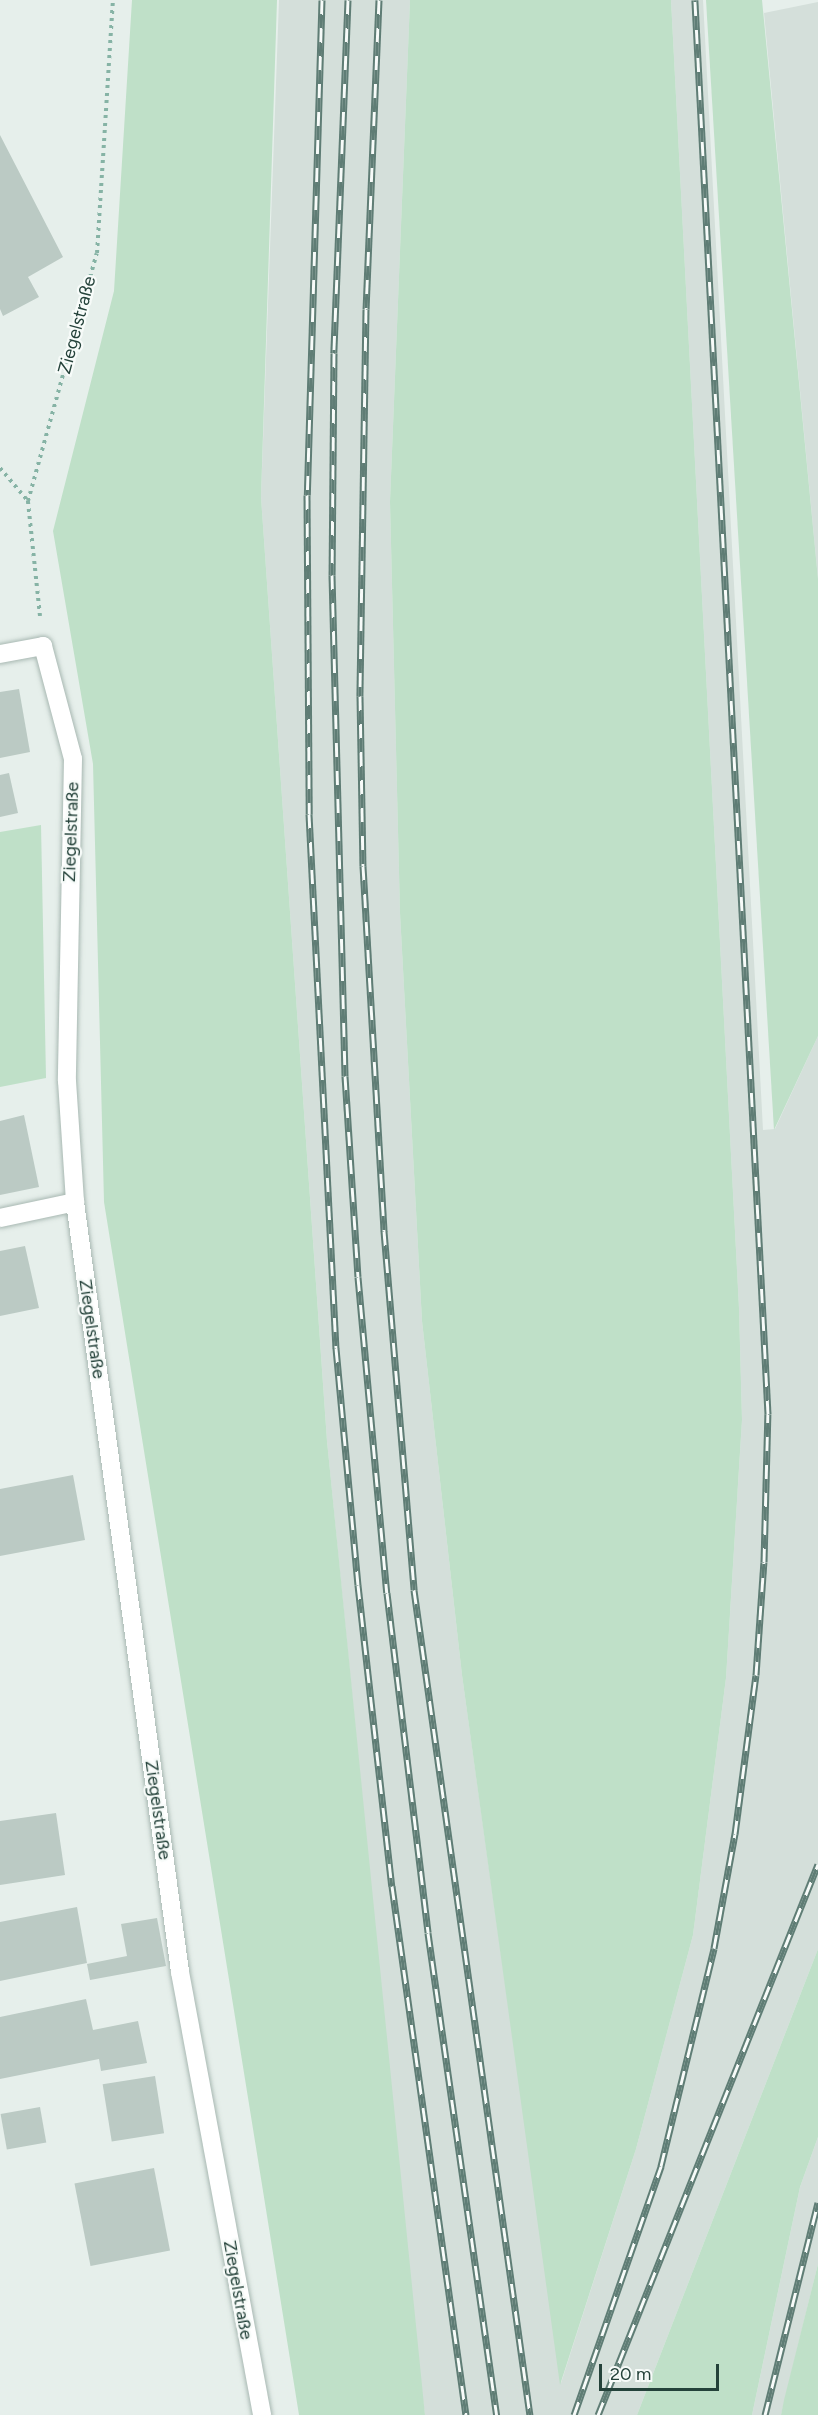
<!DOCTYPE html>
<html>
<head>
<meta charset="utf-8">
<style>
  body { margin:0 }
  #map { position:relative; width:818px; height:2415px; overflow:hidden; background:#e6efeb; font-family:Figtree,sans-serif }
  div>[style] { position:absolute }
  .built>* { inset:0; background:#d4dfda }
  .green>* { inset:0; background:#bfe0c8 }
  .building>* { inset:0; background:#bbcac4; transform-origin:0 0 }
  .path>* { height:4px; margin-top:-2px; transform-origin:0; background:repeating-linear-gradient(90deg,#86b3a5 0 3px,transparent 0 7.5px) }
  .roads { filter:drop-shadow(0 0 2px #a8b8b2) drop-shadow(0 0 2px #a8b8b2) }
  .minor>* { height:18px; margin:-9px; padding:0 9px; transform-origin:9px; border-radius:9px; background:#fff }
  .rail>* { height:7px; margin-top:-3.5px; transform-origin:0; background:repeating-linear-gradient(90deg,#f7fbf9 0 14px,#5f7d75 0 28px); box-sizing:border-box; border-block:2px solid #5f7d75 }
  span { translate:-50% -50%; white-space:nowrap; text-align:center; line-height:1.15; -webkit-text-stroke:4.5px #f7fbf9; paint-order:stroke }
  .street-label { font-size:18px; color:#24423a }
  .scale { position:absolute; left:599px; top:2364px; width:120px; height:27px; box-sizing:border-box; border:3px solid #24423a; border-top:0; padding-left:8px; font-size:18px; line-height:21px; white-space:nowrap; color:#24423a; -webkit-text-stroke:4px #f7fbf9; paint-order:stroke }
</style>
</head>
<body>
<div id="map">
  <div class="built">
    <i style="clip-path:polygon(279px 0,410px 0,390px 502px,400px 913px,422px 1321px,462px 1675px,561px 2383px,636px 2149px,693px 1935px,726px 1678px,742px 1420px,739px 1308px,671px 0,703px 0,763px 1130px,775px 1129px,818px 1036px,818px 1949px,637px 2415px,425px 2415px,419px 2373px,327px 1441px,261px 497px)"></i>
    <i style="clip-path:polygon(818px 2px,818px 579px,764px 13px)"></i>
    <i style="clip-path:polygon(818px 2137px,818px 2264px,781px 2415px,752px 2415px,800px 2187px)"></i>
  </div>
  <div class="green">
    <i style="clip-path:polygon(132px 0,277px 0,261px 497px,327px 1441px,425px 2415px,299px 2415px,104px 1202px,93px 764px,53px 531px,114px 291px)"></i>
    <i style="clip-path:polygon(410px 0,671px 0,739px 1308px,742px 1420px,726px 1678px,693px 1935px,636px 2149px,560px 2385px,462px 1675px,422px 1321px,400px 913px,390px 502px)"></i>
    <i style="clip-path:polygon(706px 0,762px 0,818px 579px,818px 1036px,774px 1130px)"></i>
    <i style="clip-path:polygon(41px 825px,46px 1078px,0 1087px,0 832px)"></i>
    <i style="clip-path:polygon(818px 1949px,818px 2137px,800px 2187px,752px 2415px,637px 2415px)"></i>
    <i style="clip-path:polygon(818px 2264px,818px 2415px,781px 2415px,784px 2400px)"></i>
  </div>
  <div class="building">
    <i style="clip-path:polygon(0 135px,63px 257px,28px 277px,39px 297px,3px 316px,0 309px)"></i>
    <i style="clip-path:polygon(19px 689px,30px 752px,0 758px,0 692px)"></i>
    <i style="clip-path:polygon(9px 773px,18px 813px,0 817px,0 775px)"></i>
    <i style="clip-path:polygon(24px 1115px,39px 1187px,0 1195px,0 1121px)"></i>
    <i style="clip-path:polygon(25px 1246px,39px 1308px,0 1316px,0 1251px)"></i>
    <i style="clip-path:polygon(73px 1475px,85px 1540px,0 1556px,0 1489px)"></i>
    <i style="clip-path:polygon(56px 1813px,65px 1875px,0 1885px,0 1821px)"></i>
    <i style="clip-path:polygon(77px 1907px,87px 1963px,0 1981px,0 1922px)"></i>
    <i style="clip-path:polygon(157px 1918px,166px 1966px,90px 1980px,87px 1964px,127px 1956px,121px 1924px)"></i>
    <i style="clip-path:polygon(86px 1999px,93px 2030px,138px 2021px,147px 2063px,101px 2071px,99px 2059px,0 2079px,0 2017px)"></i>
    <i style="left:155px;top:2076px;width:58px;height:53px;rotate:81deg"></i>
    <i style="left:40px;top:2107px;width:36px;height:40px;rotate:80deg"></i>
    <i style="left:154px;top:2168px;width:84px;height:81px;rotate:79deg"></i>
  </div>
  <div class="path">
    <i style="left:0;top:468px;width:43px;rotate:49.7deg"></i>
    <i style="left:40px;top:616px;width:116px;rotate:-96deg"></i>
    <i style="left:28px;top:501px;width:257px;rotate:-74.5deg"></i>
    <i style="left:97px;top:253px;width:254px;rotate:-86.4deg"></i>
  </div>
  <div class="roads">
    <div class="minor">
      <i style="left:0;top:654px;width:44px;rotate:-10.5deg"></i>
      <i style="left:43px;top:646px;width:117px;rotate:75.1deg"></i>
      <i style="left:73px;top:759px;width:322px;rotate:91.1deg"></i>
      <i style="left:67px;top:1081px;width:121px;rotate:86.2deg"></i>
      <i style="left:75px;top:1202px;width:777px;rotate:82.23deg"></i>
      <i style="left:180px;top:1972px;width:451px;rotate:79.5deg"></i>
      <i style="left:0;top:1218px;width:77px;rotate:-12deg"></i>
    </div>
  </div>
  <div class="rail">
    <i style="left:322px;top:0;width:495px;rotate:91.7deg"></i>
    <i style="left:307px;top:495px;width:319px;rotate:89.6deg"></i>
    <i style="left:309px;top:814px;width:535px;rotate:87.11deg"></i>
    <i style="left:336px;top:1348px;width:238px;rotate:84.7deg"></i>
    <i style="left:358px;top:1585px;width:303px;rotate:83.6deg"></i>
    <i style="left:392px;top:1886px;width:534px;rotate:82.04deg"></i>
    <i style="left:348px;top:0;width:353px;rotate:92.3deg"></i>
    <i style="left:334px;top:353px;width:222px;rotate:90.5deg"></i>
    <i style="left:332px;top:575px;width:501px;rotate:88.51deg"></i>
    <i style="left:345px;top:1076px;width:201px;rotate:86.3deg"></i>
    <i style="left:358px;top:1277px;width:317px;rotate:84.8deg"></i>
    <i style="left:387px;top:1593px;width:342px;rotate:83.1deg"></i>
    <i style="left:428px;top:1933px;width:487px;rotate:81.9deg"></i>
    <i style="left:379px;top:0;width:309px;rotate:92.4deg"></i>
    <i style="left:366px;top:309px;width:387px;rotate:90.9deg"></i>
    <i style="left:360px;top:696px;width:170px;rotate:89deg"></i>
    <i style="left:363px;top:866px;width:366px;rotate:86.7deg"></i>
    <i style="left:384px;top:1231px;width:360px;rotate:85.2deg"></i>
    <i style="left:414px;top:1590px;width:833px;rotate:82deg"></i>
    <i style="left:574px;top:2415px;width:264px;rotate:-70.7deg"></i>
    <i style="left:661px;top:2166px;width:224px;rotate:-76.3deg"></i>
    <i style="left:714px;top:1948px;width:116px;rotate:-79.6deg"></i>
    <i style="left:735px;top:1834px;width:160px;rotate:-82.5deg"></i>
    <i style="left:756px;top:1675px;width:113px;rotate:-86deg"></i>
    <i style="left:764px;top:1562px;width:148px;rotate:-88.5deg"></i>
    <i style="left:768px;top:1414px;width:1416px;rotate:-92.96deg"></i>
    <i style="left:598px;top:2415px;width:593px;rotate:-68.23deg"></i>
    <i style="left:765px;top:2415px;width:219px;rotate:-76deg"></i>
  </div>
  <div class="street-label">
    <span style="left:77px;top:325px;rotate:-75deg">Ziegelstraße</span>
    <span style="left:71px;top:832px;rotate:-88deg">Ziegelstraße</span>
    <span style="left:92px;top:1329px;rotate:82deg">Ziegelstraße</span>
    <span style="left:158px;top:1810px;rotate:82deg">Ziegelstraße</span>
    <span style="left:238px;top:2290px;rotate:80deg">Ziegelstraße</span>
  </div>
  <div class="scale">20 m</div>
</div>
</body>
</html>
